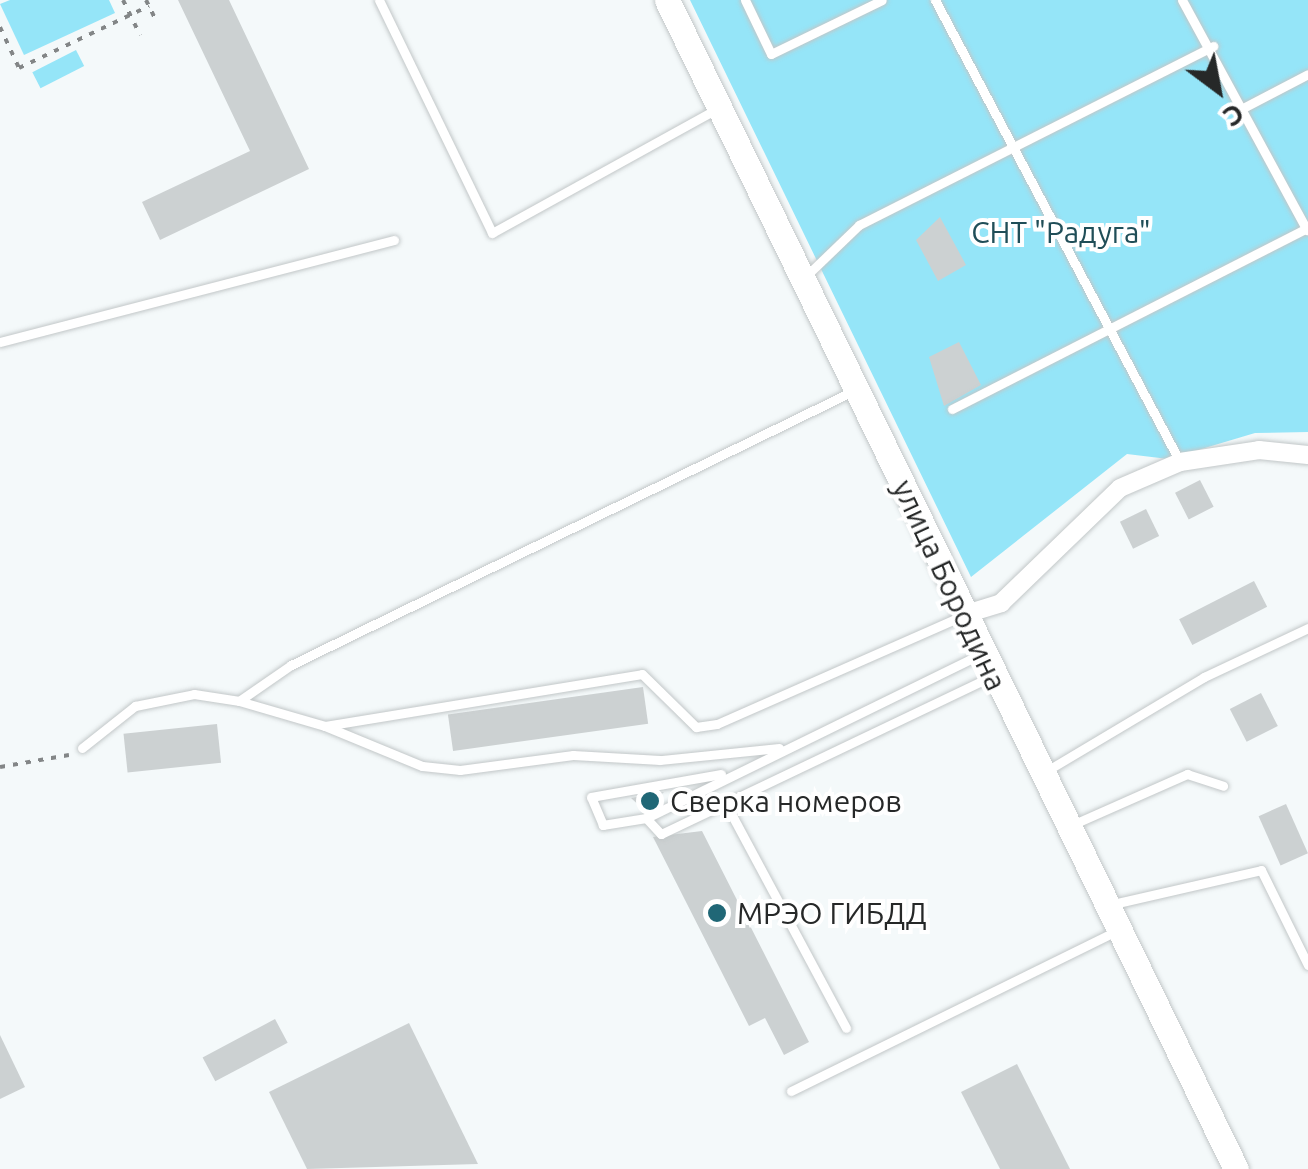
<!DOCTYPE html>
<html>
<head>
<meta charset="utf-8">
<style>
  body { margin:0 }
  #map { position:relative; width:1308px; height:1169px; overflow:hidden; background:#f4f9fa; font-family:Ubuntu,sans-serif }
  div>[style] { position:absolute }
  .green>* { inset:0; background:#95e5f8; transform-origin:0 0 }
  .building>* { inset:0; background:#ccd1d2; transform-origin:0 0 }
  .path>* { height:4px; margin-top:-2px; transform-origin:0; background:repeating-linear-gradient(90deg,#838687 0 5px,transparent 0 13px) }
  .roads { filter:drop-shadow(0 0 2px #c2c7c8) drop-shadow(0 0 2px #c2c7c8) }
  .lane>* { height:9px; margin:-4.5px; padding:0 4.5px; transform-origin:4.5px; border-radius:4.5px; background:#fff }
  .street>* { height:18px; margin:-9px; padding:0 9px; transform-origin:9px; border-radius:9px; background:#fff }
  .secondary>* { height:25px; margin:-12.5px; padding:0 12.5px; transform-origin:12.5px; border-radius:12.5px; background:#fff }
  .dots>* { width:28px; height:28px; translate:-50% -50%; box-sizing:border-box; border:5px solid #fff; border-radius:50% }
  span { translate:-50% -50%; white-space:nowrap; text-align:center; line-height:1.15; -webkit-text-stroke:8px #fff; paint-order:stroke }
  .park-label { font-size:30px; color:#204e58 }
  .street-label { font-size:30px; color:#262828 }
  .poi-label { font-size:30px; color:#262828 }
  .left { translate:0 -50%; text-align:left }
  .north { position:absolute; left:1168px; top:40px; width:100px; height:100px; -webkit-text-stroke:8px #fff; paint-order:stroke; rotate:148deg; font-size:28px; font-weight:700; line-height:40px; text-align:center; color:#262828 }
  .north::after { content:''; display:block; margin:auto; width:35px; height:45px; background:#262828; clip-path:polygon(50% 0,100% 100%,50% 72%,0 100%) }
</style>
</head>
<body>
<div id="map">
  <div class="green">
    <i style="clip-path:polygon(10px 0,109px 0,115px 13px,24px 55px,0 4px)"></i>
    <i style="clip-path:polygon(690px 0,1308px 0,1308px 432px,1255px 433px,1168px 459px,1127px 454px,971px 577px)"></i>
    <i style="left:76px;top:50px;width:18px;height:49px;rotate:63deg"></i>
  </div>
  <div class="building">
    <i style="clip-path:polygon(178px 0,229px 0,309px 169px,160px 240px,142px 202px,250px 151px)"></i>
    <i style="clip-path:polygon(940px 217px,966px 265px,938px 281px,916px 240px)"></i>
    <i style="clip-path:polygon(959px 342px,981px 385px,944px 406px,929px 357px)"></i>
    <i style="left:1200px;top:480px;width:30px;height:28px;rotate:63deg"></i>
    <i style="left:1146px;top:509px;width:30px;height:29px;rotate:64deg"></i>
    <i style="left:1254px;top:581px;width:29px;height:84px;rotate:63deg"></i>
    <i style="left:643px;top:687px;width:37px;height:197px;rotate:82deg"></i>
    <i style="left:1261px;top:693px;width:37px;height:35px;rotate:63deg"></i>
    <i style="left:217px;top:724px;width:39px;height:94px;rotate:84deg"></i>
    <i style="clip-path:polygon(664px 792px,644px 810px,631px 798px)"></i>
    <i style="left:1286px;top:804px;width:54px;height:30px;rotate:66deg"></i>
    <i style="clip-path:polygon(702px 831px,809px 1042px,784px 1055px,765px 1018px,749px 1026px,653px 837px)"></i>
    <i style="left:275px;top:1019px;width:27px;height:82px;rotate:62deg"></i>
    <i style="clip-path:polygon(409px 1023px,478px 1164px,307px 1169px,269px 1092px)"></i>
    <i style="clip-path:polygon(0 1035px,25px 1087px,0 1099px)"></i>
    <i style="clip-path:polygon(1017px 1064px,1070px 1169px,1000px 1169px,961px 1092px)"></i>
  </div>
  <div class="path">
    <i style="left:123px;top:0;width:39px;rotate:64deg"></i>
    <i style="left:146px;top:0;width:25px;rotate:64deg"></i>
    <i style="left:0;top:27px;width:45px;rotate:65.1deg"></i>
    <i style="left:19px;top:68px;width:144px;rotate:-25.5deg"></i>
    <i style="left:0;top:767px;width:70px;rotate:-9.9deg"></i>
  </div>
  <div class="roads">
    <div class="lane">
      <i style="left:379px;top:0;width:259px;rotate:64.1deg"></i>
      <i style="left:492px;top:233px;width:258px;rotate:-28.9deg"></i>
      <i style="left:745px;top:0;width:60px;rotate:64.3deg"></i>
      <i style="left:771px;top:54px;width:123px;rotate:-25.9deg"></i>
      <i style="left:935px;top:0;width:523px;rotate:62.06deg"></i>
      <i style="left:1182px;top:0;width:262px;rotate:61.5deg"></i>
      <i style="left:1243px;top:108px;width:73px;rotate:-27.6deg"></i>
      <i style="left:805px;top:277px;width:75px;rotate:-43.9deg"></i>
      <i style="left:859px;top:225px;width:397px;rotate:-26.8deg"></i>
      <i style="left:0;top:342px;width:407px;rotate:-14.5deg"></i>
      <i style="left:952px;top:409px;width:399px;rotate:-27deg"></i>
      <i style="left:981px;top:654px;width:373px;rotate:153.9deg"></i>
      <i style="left:646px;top:818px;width:22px;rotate:47deg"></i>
      <i style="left:661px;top:834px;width:367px;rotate:-25.5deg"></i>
      <i style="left:239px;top:701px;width:90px;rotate:16.2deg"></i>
      <i style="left:82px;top:748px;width:68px;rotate:-38.4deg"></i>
      <i style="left:135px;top:706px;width:60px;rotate:-11.5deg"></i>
      <i style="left:194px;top:694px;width:46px;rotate:8.8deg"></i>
      <i style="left:239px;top:701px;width:63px;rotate:-34.7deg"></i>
      <i style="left:291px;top:665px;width:625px;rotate:-25.99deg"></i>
      <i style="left:779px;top:748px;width:120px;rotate:174.2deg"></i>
      <i style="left:660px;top:760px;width:87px;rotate:-176.7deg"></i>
      <i style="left:573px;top:755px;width:114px;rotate:172.4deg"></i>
      <i style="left:460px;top:770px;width:38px;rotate:-174deg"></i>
      <i style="left:422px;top:766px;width:105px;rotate:-157.6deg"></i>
      <i style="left:325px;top:726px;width:321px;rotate:-9.3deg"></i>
      <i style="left:642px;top:674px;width:76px;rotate:44.5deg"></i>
      <i style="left:696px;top:727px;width:21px;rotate:-8deg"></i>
      <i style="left:717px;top:724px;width:270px;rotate:-23.8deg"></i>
      <i style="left:1048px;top:770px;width:182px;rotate:-30.8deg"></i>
      <i style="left:1204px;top:677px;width:115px;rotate:-25.2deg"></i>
      <i style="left:726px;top:804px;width:254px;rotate:61.8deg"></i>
      <i style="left:646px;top:818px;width:44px;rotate:170.8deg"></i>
      <i style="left:603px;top:825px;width:30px;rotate:-113deg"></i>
      <i style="left:591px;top:797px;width:132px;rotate:-10deg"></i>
      <i style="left:1074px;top:824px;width:124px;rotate:-23.9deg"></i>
      <i style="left:1187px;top:774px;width:38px;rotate:18deg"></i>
      <i style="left:1113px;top:904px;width:152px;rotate:-12.9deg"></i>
      <i style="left:1261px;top:870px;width:106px;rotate:63.7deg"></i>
      <i style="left:791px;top:1091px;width:362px;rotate:-26.2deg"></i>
    </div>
    <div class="street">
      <i style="left:966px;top:614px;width:37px;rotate:-17deg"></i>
      <i style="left:1001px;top:603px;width:165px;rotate:-44deg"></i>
      <i style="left:1120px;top:488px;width:65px;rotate:-23.4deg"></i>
      <i style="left:1180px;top:462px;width:80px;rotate:-8.6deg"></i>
      <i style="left:1259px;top:450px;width:49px;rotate:5.8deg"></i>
    </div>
    <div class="secondary">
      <i style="left:667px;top:0;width:1300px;rotate:64.05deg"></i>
    </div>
  </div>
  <div class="dots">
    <i style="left:650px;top:801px;background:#206776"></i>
    <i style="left:717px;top:913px;background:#206776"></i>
  </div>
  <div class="park-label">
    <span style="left:1061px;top:232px">СНТ "Радуга"</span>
  </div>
  <div class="street-label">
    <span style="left:950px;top:585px;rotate:65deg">улица Бородина</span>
  </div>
  <div class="poi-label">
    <span class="left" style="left:670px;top:801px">Сверка номеров</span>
    <span class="left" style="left:737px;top:913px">МРЭО ГИБДД</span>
  </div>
  <div class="north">С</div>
</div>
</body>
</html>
